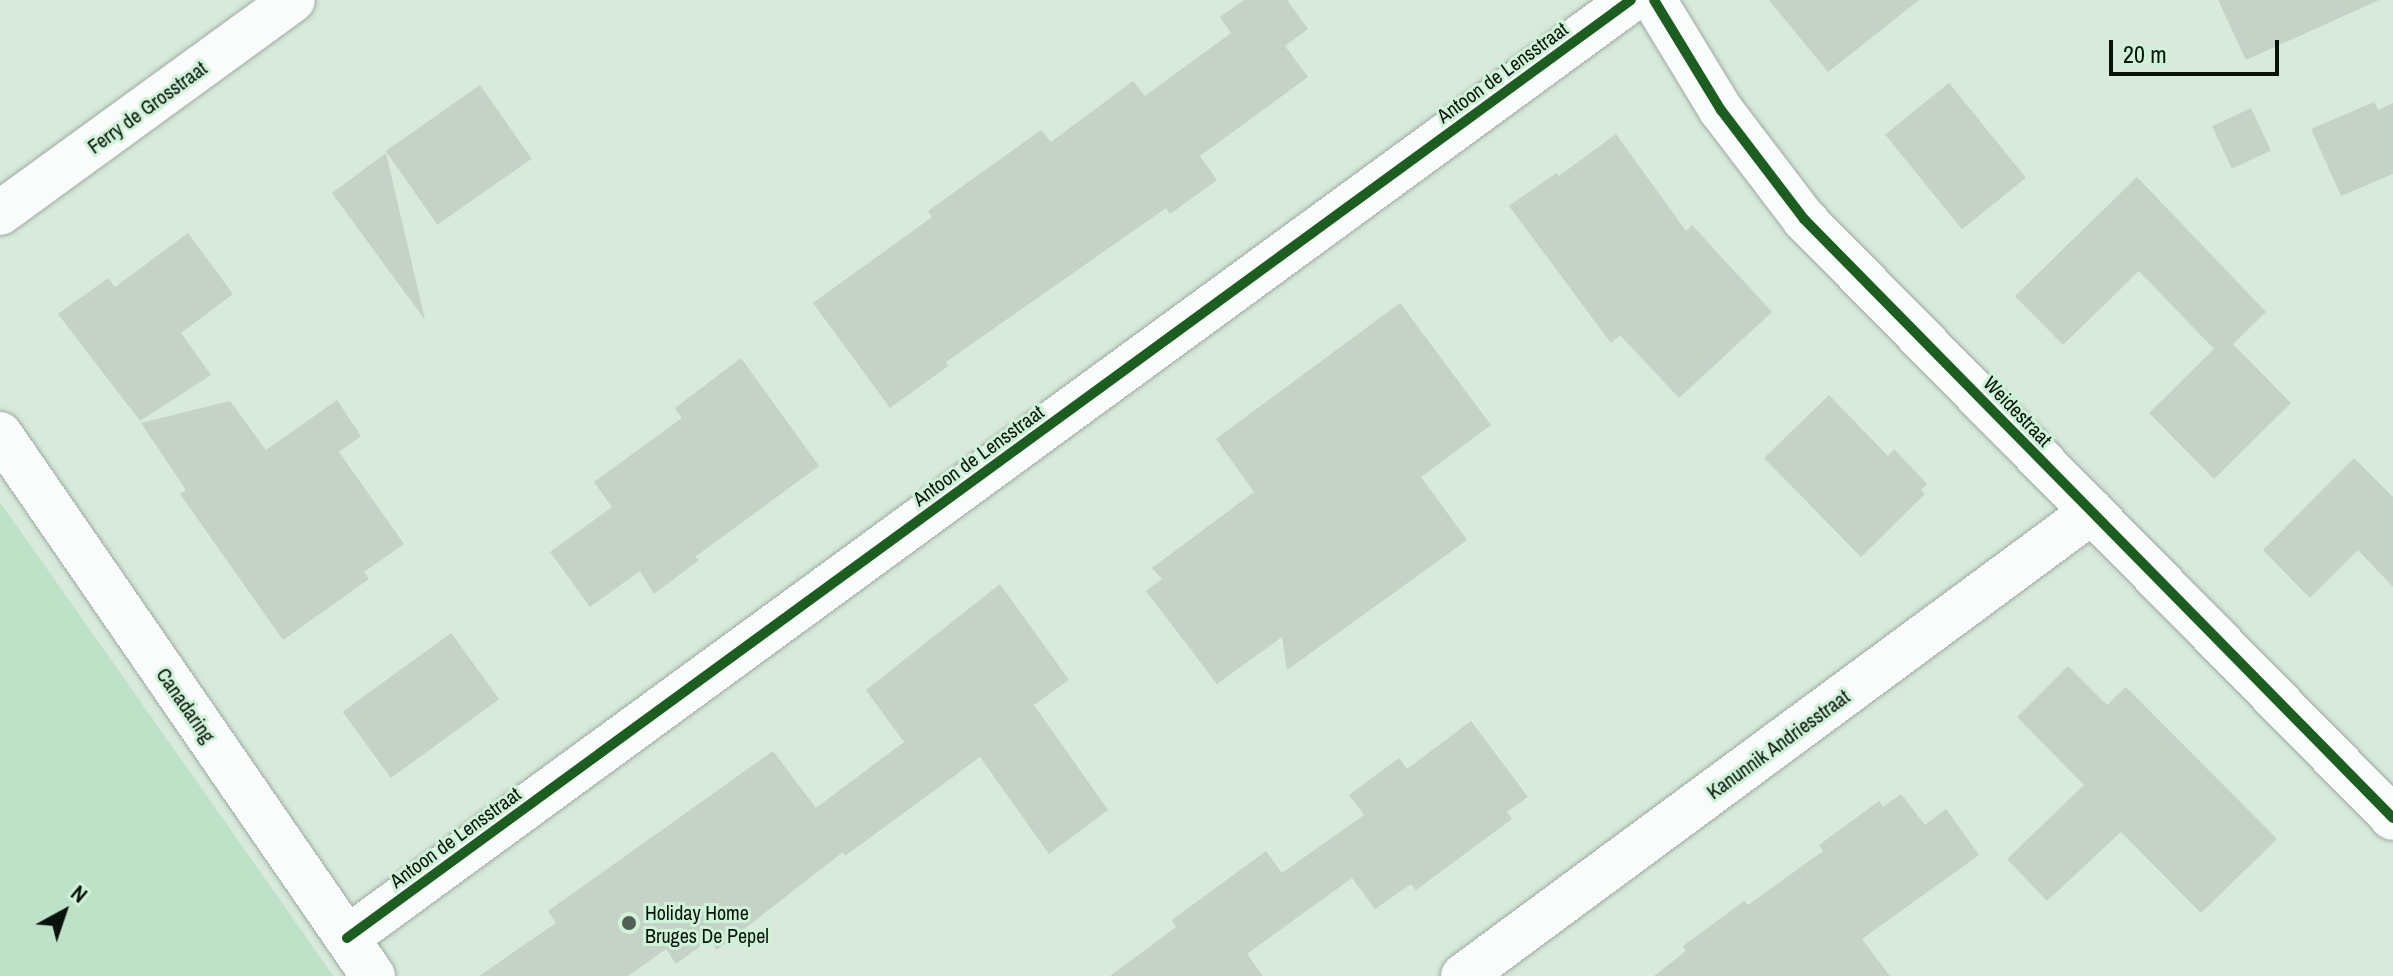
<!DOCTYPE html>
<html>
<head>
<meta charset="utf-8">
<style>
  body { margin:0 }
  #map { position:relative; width:2393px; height:976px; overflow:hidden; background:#d8eadc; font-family:"Archivo Narrow",sans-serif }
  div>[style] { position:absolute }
  .green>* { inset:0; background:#bee2c7 }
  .building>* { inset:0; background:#c4d2c8; transform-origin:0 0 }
  .roads { filter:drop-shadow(0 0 2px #9daba1) drop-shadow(0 0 2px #9daba1) }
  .minor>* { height:44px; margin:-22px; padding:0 22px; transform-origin:22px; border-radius:22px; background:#f9fcfa }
  .cycleway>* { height:10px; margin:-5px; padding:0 5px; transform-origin:5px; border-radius:5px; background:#1b5e20 }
  .dots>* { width:22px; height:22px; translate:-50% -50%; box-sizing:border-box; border:4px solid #d0f2d9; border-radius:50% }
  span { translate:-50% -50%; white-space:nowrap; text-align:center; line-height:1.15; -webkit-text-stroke:6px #d0f2d9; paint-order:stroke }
  .street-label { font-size:20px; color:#08140b }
  .poi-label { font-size:20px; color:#08140b }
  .left { translate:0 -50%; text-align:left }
  .north { position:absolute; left:24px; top:872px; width:80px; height:80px; -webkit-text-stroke:6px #d0f2d9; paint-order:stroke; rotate:40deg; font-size:22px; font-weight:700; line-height:32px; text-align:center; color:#08140b }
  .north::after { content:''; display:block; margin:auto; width:28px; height:36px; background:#08140b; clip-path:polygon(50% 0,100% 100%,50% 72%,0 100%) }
  .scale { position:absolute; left:2109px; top:40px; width:170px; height:36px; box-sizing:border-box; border:4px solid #08140b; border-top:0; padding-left:10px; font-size:24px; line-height:28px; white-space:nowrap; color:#08140b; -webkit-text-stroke:6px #d0f2d9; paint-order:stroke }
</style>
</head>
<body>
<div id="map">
  <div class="green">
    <i style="clip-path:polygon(0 502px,318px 954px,333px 976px,0 976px)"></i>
  </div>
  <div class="building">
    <i style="clip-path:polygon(1244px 0,1287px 0,1308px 29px,1285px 46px,1308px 77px,1200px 156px,1217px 180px,1170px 214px,1166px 208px,946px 362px,948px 366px,890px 408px,813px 303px,932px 217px,928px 211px,1041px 130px,1051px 142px,1133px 81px,1145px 96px,1231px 33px,1220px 17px)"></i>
    <i style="clip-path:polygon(1769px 0,1919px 0,1828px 72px)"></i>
    <i style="clip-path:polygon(2218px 0,2379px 0,2246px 60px)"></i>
    <i style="left:1949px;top:83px;width:122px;height:82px;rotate:51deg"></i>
    <i style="left:480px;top:85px;width:90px;height:115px;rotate:55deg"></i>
    <i style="clip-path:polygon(2374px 102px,2378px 110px,2393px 103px,2393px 174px,2341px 196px,2311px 129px)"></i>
    <i style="left:2251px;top:108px;width:47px;height:43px;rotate:65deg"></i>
    <i style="clip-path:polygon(1616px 134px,1686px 231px,1692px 225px,1772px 312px,1679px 398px,1620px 335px,1611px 343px,1509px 206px,1556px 173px,1559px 176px)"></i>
    <i style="clip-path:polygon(386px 153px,425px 320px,332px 193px)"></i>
    <i style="clip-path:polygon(2137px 177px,2266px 312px,2233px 344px,2291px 403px,2214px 479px,2149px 413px,2214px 349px,2139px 271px,2063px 345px,2015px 296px)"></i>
    <i style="clip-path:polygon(188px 233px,233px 294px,181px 333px,211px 375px,140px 421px,58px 314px,108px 278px,115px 287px)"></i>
    <i style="clip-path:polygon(1400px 303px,1491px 425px,1421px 477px,1467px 540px,1287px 670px,1282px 637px,1217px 684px,1146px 591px,1162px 579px,1152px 568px,1254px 492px,1216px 439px)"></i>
    <i style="clip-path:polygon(741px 358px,819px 466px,695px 557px,699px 560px,654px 594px,640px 571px,590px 607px,550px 552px,612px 507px,594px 482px,682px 418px,675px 408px)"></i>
    <i style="clip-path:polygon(1829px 395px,1888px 456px,1894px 449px,1927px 484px,1921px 490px,1925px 494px,1861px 557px,1764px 458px)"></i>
    <i style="clip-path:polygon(337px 400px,361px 436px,339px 452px,404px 544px,364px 572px,369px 579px,283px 640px,180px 494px,186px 490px,141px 423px,230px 401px,266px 450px)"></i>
    <i style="clip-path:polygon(2354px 458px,2393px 497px,2393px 587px,2358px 550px,2310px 598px,2263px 550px)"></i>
    <i style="clip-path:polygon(1000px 584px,1069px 680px,1034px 705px,1108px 810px,1049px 854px,980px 757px,845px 856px,843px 852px,717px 950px,710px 939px,676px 964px,666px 949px,628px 976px,479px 976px,556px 923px,548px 911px,773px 751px,816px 808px,904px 742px,866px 690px)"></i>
    <i style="left:451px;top:633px;width:82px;height:134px;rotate:54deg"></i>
    <i style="clip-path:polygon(2068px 666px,2107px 705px,2126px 687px,2277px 839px,2201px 913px,2121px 832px,2047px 901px,2007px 859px,2084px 785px,2017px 717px)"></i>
    <i style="clip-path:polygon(1471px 721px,1528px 797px,1507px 812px,1512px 819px,1416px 890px,1411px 884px,1375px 909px,1352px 878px,1247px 954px,1263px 976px,1110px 976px,1176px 927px,1172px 920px,1266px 851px,1282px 873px,1364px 815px,1349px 795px,1399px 758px,1407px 769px)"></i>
    <i style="clip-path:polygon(1901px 794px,1925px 825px,1946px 809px,1979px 855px,1862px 939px,1890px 976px,1654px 976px,1686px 951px,1683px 946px,1744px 901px,1748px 905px,1823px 851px,1819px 845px,1879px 801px,1883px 807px)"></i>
  </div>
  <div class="roads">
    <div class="minor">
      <i style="left:1654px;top:0;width:129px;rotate:58.7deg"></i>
      <i style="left:1721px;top:110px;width:137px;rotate:52.7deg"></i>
      <i style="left:1804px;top:219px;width:840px;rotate:45.48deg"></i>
      <i style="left:0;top:213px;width:362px;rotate:-36deg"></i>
      <i style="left:0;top:434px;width:658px;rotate:55.46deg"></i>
      <i style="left:347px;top:938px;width:1590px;rotate:-36.15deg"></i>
      <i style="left:1463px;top:976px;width:782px;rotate:-36.42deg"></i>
    </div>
  </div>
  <div class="cycleway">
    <i style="left:1654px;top:0;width:129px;rotate:58.7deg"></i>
    <i style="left:1721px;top:110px;width:137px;rotate:52.7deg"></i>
    <i style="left:1804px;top:219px;width:840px;rotate:45.48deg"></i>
    <i style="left:347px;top:938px;width:1590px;rotate:-36.15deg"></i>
  </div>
  <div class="dots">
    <i style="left:629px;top:923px;background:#515f54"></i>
  </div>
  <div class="street-label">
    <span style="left:1502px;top:72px;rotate:-36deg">Antoon de Lensstraat</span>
    <span style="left:147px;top:107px;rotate:-36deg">Ferry de Grosstraat</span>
    <span style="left:2018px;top:411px;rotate:46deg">Weidestraat</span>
    <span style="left:978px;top:455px;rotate:-36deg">Antoon de Lensstraat</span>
    <span style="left:186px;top:705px;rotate:55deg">Canadaring</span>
    <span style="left:1778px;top:744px;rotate:-36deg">Kanunnik Andriesstraat</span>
    <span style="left:455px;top:837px;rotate:-36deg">Antoon de Lensstraat</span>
  </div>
  <div class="poi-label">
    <span class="left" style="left:645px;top:924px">Holiday Home<br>Bruges De Pepel</span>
  </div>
  <div class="north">N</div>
  <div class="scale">20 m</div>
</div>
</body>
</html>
